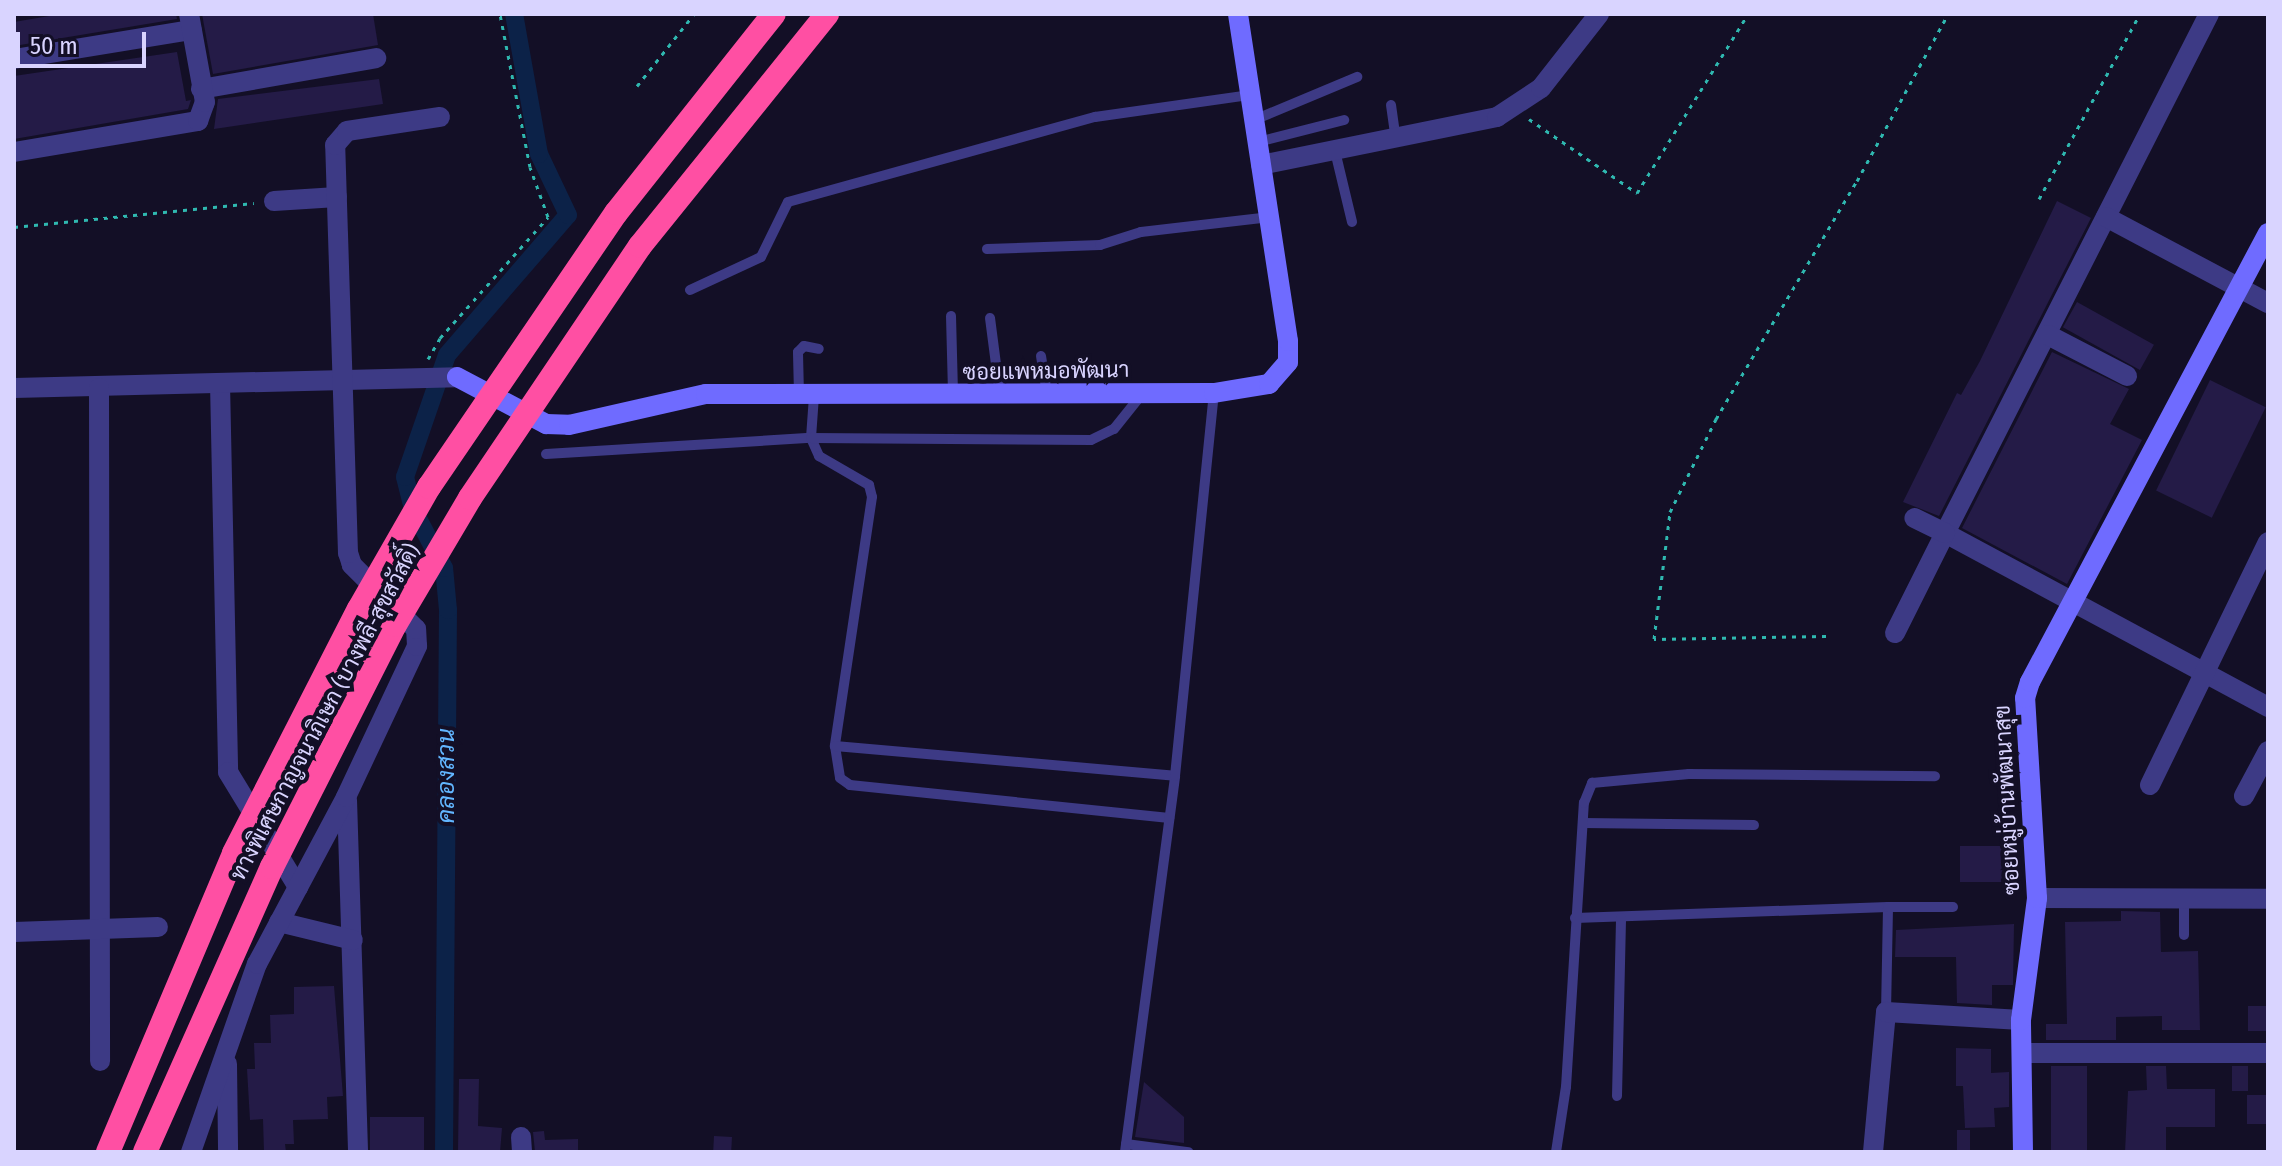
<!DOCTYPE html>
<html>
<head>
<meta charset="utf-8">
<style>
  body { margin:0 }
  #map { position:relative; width:2282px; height:1166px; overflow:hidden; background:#130f26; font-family:"Fira Sans Condensed",Sarabun,sans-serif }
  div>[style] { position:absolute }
  .canal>* { height:18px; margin:-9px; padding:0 9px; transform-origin:9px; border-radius:9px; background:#0c2248 }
  .building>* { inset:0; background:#241b47; transform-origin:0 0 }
  .path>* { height:3px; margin-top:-1.5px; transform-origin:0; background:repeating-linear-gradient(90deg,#2fb8b0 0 4px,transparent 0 10px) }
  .lane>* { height:10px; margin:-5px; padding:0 5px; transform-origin:5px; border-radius:5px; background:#3d3a85 }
  .street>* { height:20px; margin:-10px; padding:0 10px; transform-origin:10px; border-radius:10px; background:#3d3a85 }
  .secondary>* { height:20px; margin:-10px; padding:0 10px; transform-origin:10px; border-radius:10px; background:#6f6bff }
  .highway-bridge>* { height:24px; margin:-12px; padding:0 12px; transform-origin:12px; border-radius:12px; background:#ff4fa3 }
  span { translate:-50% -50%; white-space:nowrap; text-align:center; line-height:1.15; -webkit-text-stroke:8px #130f26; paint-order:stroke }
  .street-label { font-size:22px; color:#d9d4ff }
  .water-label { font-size:24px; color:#62b6ff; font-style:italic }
  .frame { position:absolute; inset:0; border:16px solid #d9d4ff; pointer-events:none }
  .scale { position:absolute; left:16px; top:32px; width:130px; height:36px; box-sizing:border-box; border:4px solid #d9d4ff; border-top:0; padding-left:10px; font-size:24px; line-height:28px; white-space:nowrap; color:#d9d4ff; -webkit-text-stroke:6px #130f26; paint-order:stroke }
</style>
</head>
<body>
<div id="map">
  <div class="canal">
    <i style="left:444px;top:1152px;width:542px;rotate:-89.58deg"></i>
    <i style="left:448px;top:610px;width:42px;rotate:-95.4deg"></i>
    <i style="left:444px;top:568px;width:67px;rotate:-117.7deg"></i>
    <i style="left:413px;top:509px;width:33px;rotate:-104deg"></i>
    <i style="left:405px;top:477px;width:129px;rotate:-71deg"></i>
    <i style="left:447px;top:355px;width:185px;rotate:-49.2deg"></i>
    <i style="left:568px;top:215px;width:68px;rotate:-115.4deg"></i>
    <i style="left:539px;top:154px;width:142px;rotate:-100.1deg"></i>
  </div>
  <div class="building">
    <i style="clip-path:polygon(61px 14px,176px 14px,177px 19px,14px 46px,14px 22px)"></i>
    <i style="clip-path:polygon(202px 14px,373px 14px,378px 45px,213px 74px)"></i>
    <i style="clip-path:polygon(177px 52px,186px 101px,191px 100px,188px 109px,14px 139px,14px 76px)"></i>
    <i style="clip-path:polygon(379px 79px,383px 104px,214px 129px,218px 99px)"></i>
    <i style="clip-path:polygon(2057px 201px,2091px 218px,1939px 516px,1903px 502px,1957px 393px,1961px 395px,1980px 361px)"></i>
    <i style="left:2077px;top:302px;width:88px;height:29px;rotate:29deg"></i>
    <i style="clip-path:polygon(2052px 352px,2129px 389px,2110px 424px,2142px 440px,2067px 584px,1962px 528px)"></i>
    <i style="left:2210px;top:380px;width:62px;height:123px;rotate:26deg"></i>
    <i style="left:2012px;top:846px;width:36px;height:52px;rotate:90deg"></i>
    <i style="clip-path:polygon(2121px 911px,2160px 912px,2161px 952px,2198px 951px,2200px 1030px,2162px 1030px,2162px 1016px,2116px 1017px,2116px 1040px,2046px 1040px,2046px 1024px,2067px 1024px,2065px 922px,2121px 921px)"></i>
    <i style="clip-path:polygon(2014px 924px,2013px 985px,1992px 985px,1992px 1005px,1957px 1003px,1956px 957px,1895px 957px,1896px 930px)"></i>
    <i style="clip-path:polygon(334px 986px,343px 1096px,327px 1097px,328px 1119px,293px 1120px,294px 1144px,285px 1144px,286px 1152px,264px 1152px,263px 1119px,250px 1120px,247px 1069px,255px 1069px,254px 1043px,271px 1043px,270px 1015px,294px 1014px,294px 987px)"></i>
    <i style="left:2248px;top:1006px;width:20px;height:25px"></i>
    <i style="clip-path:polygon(1956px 1048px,1991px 1049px,1991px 1073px,2009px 1072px,2009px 1107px,1994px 1108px,1995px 1127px,1965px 1128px,1963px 1086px,1956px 1086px)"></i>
    <i style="left:2051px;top:1066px;width:36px;height:86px"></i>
    <i style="clip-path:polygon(2146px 1066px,2166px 1066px,2167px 1089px,2215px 1089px,2215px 1127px,2166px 1127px,2166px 1152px,2125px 1152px,2128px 1091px,2147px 1090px)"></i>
    <i style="left:2232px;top:1066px;width:16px;height:25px"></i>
    <i style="clip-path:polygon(459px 1079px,479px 1079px,478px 1126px,502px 1128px,500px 1152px,458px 1152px)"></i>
    <i style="clip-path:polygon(1144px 1082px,1184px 1117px,1184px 1143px,1135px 1137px)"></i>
    <i style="left:2247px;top:1095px;width:21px;height:29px"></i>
    <i style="left:424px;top:1117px;width:35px;height:54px;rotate:90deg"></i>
    <i style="left:1957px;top:1130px;width:13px;height:22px"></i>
    <i style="clip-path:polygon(544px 1131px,545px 1140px,578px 1139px,578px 1152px,535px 1152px,533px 1132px)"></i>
    <i style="left:714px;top:1136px;width:18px;height:16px;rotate:3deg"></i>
  </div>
  <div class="path">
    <i style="left:637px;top:86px;width:92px;rotate:-51.6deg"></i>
    <i style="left:1529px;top:119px;width:131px;rotate:34.4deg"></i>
    <i style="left:1637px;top:193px;width:211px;rotate:-58.2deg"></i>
    <i style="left:2039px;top:199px;width:211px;rotate:-61.4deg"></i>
    <i style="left:14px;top:227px;width:241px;rotate:-5.7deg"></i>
    <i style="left:428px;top:359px;width:24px;rotate:-60deg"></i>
    <i style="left:440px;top:338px;width:162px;rotate:-48.2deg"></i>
    <i style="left:548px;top:217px;width:53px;rotate:-109.8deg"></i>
    <i style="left:530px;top:167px;width:156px;rotate:-101.1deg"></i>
    <i style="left:1826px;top:636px;width:172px;rotate:179deg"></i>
    <i style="left:1654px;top:639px;width:128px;rotate:-82.8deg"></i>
    <i style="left:1670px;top:512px;width:104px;rotate:-63.7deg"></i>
    <i style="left:1716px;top:419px;width:277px;rotate:-59.4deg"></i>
    <i style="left:1857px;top:181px;width:190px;rotate:-61.4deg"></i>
  </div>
  <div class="lane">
    <i style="left:1391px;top:105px;width:34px;rotate:82deg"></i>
    <i style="left:1254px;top:120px;width:112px;rotate:-22.7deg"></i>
    <i style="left:1258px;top:142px;width:89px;rotate:-14.3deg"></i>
    <i style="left:1335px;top:151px;width:73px;rotate:76.5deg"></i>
    <i style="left:987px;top:249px;width:113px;rotate:-2deg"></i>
    <i style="left:1100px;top:245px;width:43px;rotate:-17.6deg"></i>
    <i style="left:1141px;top:232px;width:130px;rotate:-6.6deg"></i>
    <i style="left:690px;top:290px;width:78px;rotate:-24.9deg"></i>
    <i style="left:761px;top:257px;width:61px;rotate:-63.9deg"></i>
    <i style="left:788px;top:202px;width:319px;rotate:-15.5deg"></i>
    <i style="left:1095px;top:117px;width:157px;rotate:-8.1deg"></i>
    <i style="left:951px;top:316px;width:78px;rotate:88.5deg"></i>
    <i style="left:990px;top:318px;width:78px;rotate:82.6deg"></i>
    <i style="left:1041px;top:356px;width:38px;rotate:81deg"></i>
    <i style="left:799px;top:394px;width:42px;rotate:-91.4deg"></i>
    <i style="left:798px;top:352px;width:8px;rotate:-45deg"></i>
    <i style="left:804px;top:346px;width:15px;rotate:11deg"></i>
    <i style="left:814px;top:396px;width:42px;rotate:94.1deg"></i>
    <i style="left:811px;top:438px;width:20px;rotate:66deg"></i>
    <i style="left:819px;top:456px;width:58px;rotate:30.1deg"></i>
    <i style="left:869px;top:485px;width:12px;rotate:76deg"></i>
    <i style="left:872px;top:497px;width:252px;rotate:98.5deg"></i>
    <i style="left:835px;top:746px;width:32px;rotate:81deg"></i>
    <i style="left:840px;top:778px;width:12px;rotate:35deg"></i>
    <i style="left:850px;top:785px;width:321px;rotate:5.9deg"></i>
    <i style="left:546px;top:454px;width:265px;rotate:-3.5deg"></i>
    <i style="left:811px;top:438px;width:280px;rotate:0.4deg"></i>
    <i style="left:1091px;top:440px;width:25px;rotate:-26deg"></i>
    <i style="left:1114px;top:429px;width:45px;rotate:-51.3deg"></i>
    <i style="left:835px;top:746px;width:341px;rotate:5deg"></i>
    <i style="left:1583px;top:823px;width:171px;rotate:0.7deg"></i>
    <i style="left:1575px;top:918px;width:313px;rotate:-2deg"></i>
    <i style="left:2184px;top:935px;width:37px;rotate:-90deg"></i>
    <i style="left:1886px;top:1012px;width:105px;rotate:-88.9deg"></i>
    <i style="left:1888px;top:907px;width:65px"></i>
    <i style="left:1617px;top:1096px;width:178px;rotate:-88.7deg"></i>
    <i style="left:1126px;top:1144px;width:63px;rotate:7.4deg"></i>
    <i style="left:1125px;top:1152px;width:379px;rotate:-82.4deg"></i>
    <i style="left:1175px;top:776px;width:385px;rotate:-84.2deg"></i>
    <i style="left:1556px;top:1152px;width:66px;rotate:-81.3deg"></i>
    <i style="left:1566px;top:1087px;width:285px;rotate:-86.4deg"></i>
    <i style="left:1584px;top:803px;width:22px;rotate:-68deg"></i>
    <i style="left:1592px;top:783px;width:97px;rotate:-5.3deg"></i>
    <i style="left:1689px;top:774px;width:246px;rotate:0.5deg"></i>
  </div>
  <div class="street">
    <i style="left:2209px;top:14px;width:582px;rotate:116.96deg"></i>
    <i style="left:1945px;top:533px;width:367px;rotate:28.3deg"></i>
    <i style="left:14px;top:59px;width:180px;rotate:-9.3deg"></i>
    <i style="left:201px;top:89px;width:178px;rotate:-10deg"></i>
    <i style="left:14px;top:152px;width:187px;rotate:-9.6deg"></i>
    <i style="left:198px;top:121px;width:20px;rotate:-70deg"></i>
    <i style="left:205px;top:102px;width:89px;rotate:-100.3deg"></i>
    <i style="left:1261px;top:165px;width:241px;rotate:-11.5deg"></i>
    <i style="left:1497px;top:117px;width:53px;rotate:-33.4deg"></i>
    <i style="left:1541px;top:88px;width:94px;rotate:-51.9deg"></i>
    <i style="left:274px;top:201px;width:63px;rotate:-3.6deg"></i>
    <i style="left:2106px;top:217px;width:183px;rotate:28deg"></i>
    <i style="left:2048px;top:335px;width:89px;rotate:27.4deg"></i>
    <i style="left:220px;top:383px;width:389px;rotate:88.8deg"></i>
    <i style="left:228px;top:772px;width:135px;rotate:58.7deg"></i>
    <i style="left:14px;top:388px;width:443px;rotate:-1.4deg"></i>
    <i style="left:99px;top:388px;width:673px;rotate:89.91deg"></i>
    <i style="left:1895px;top:633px;width:112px;rotate:-63.4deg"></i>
    <i style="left:1945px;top:533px;width:34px;rotate:-154deg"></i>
    <i style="left:2150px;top:785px;width:270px;rotate:-64.1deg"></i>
    <i style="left:2244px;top:796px;width:51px;rotate:-61.9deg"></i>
    <i style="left:347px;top:800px;width:352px;rotate:88.2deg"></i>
    <i style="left:2037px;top:898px;width:231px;rotate:0.2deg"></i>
    <i style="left:279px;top:922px;width:76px;rotate:13.7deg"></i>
    <i style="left:14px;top:932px;width:144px;rotate:-2deg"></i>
    <i style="left:2023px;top:1053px;width:245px"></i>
    <i style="left:227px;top:1064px;width:88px;rotate:89.3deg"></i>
    <i style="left:521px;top:1137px;width:15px;rotate:86deg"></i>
    <i style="left:191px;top:1152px;width:199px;rotate:-70.7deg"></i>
    <i style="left:257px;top:964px;width:189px;rotate:-61.9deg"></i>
    <i style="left:346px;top:797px;width:167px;rotate:-64.8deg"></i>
    <i style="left:417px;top:646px;width:17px;rotate:-93deg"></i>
    <i style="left:416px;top:629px;width:91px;rotate:-135deg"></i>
    <i style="left:352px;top:565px;width:13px;rotate:-108deg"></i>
    <i style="left:348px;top:553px;width:408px;rotate:-91.8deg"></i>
    <i style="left:335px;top:145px;width:18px;rotate:-49deg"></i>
    <i style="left:347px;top:131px;width:94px;rotate:-8.6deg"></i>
    <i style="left:1873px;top:1152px;width:141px;rotate:-84.7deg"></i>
    <i style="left:1886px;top:1012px;width:135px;rotate:3.4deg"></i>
  </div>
  <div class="secondary">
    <i style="left:457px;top:377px;width:101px;rotate:27.8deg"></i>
    <i style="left:546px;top:424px;width:23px;rotate:2deg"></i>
    <i style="left:569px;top:425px;width:140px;rotate:-12.8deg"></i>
    <i style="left:706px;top:394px;width:508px;rotate:-0.11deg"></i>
    <i style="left:1214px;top:393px;width:56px;rotate:-9.3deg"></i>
    <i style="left:1269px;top:384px;width:29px;rotate:-49deg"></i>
    <i style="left:1288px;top:362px;width:21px;rotate:-90deg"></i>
    <i style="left:1288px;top:341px;width:331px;rotate:-98.7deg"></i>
    <i style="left:2023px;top:1152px;width:132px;rotate:-90.9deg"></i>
    <i style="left:2021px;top:1020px;width:123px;rotate:-82.5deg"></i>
    <i style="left:2037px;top:898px;width:200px;rotate:-93.4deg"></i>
    <i style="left:2025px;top:698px;width:17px;rotate:-73deg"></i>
    <i style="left:2030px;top:682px;width:508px;rotate:-62.07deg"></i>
  </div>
  <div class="highway-bridge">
    <i style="left:108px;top:1152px;width:324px;rotate:-67.1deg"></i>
    <i style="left:234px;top:853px;width:274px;rotate:-62.9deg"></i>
    <i style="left:359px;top:609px;width:141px;rotate:-60.2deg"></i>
    <i style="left:429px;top:487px;width:332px;rotate:-55.7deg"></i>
    <i style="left:616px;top:213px;width:254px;rotate:-51.6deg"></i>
    <i style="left:145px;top:1152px;width:312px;rotate:-66deg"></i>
    <i style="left:272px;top:867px;width:271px;rotate:-63.1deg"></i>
    <i style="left:395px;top:625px;width:147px;rotate:-59.4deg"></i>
    <i style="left:470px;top:498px;width:304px;rotate:-56deg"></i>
    <i style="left:640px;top:246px;width:298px;rotate:-51.1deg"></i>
  </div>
  <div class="street-label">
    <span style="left:1046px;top:371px;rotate:-1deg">ซอยแพหมอพัฒนา</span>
    <span style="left:325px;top:712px;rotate:-62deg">ทางพิเศษกาญจนาภิเษก (บางพลี-สุขสวัสดิ์)</span>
    <span style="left:2007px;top:800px;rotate:-93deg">ซอยหมู่บ้านพัฒนาสุข</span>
  </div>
  <div class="water-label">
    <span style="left:447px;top:776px;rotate:-90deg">คลองสวน</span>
  </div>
  <div class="frame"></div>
  <div class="scale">50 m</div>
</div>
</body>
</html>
